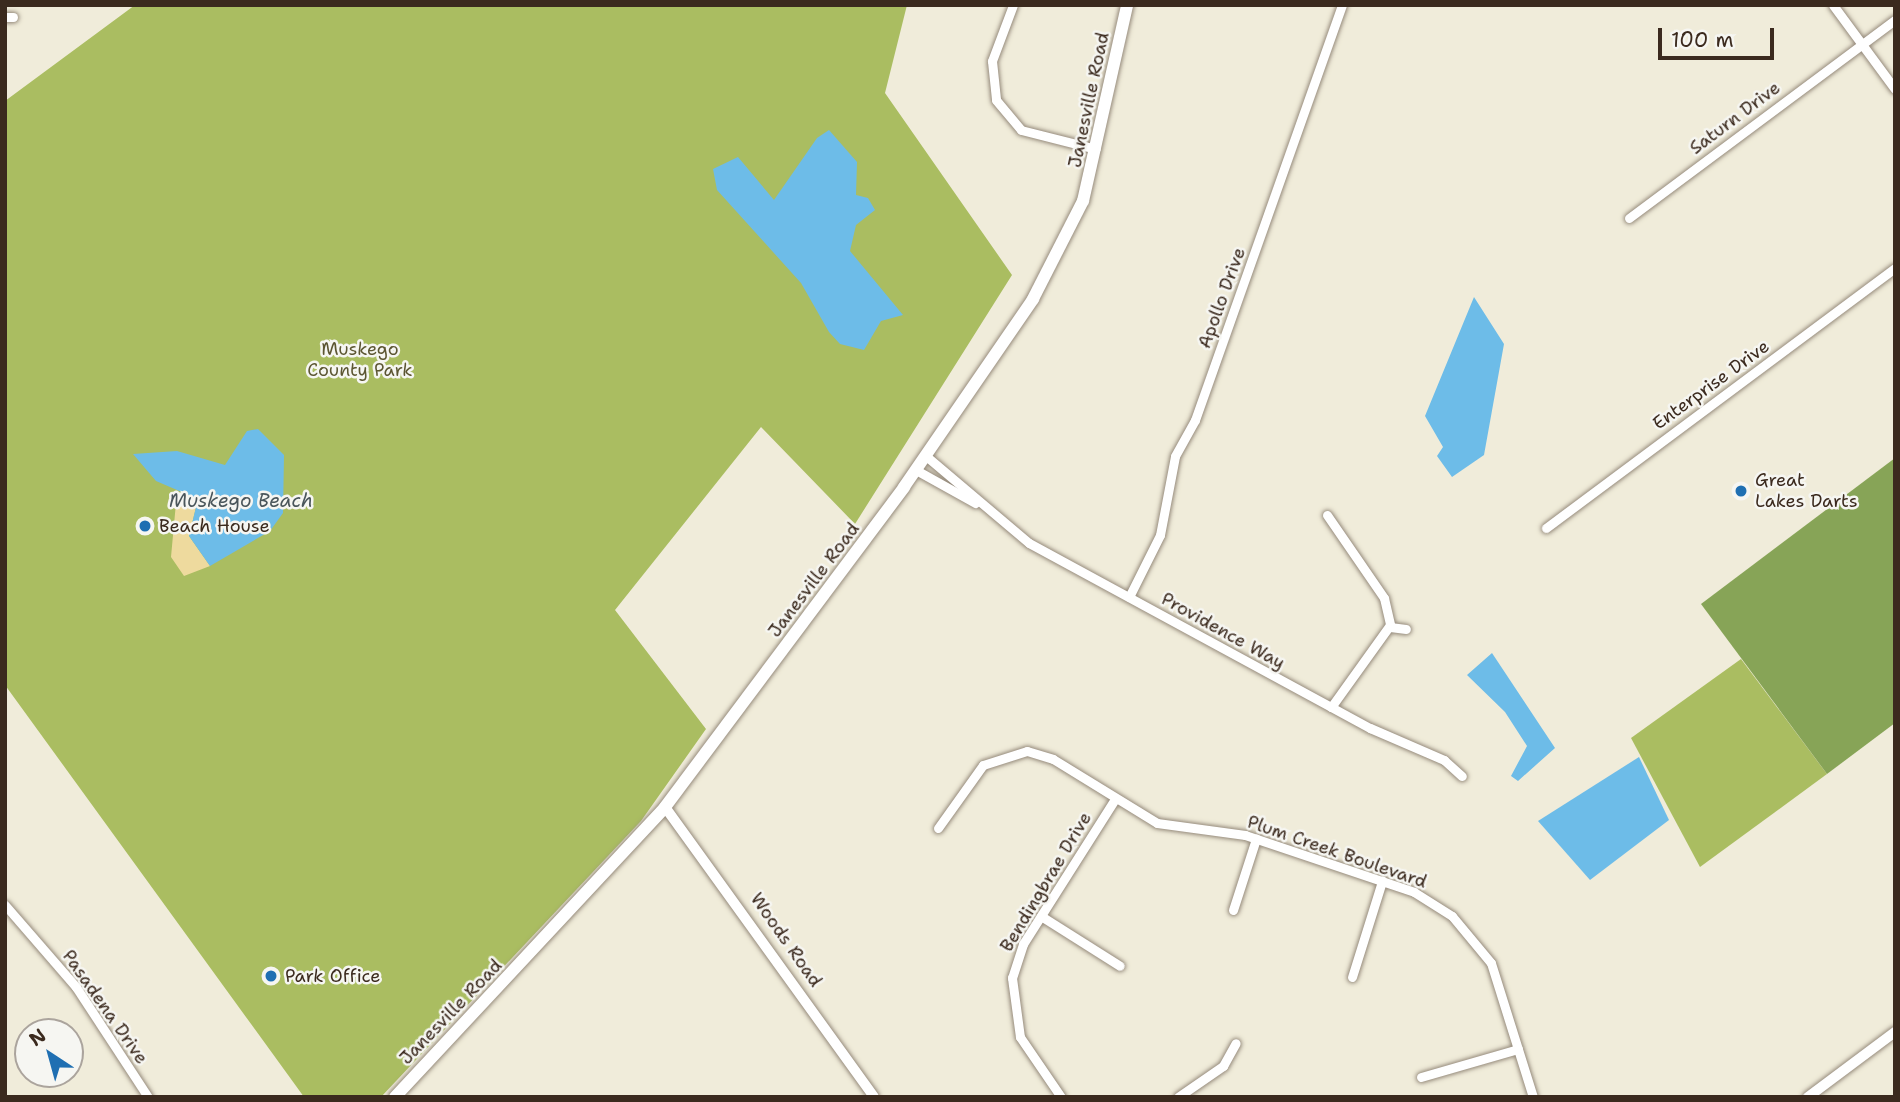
<!DOCTYPE html>
<html>
<head>
<meta charset="utf-8">
<style>
  body { margin:0 }
  #map { position:relative; width:1900px; height:1102px; overflow:hidden; background:#f0ecda; font-family:"Shantell Sans",sans-serif }
  div>[style] { position:absolute }
  .green>* { inset:0; background:#aabd61 }
  .forest>* { inset:0; background:#87a457 }
  .sand>* { inset:0; background:#eeda9e }
  .water>* { inset:0; background:#6dbce8 }
  .roads { filter:drop-shadow(0 0 2px #968b7c) drop-shadow(0 0 2px #968b7c) }
  .minor>* { height:9px; margin:-4.5px; padding:0 4.5px; transform-origin:4.5px; border-radius:4.5px; background:#fff }
  .tertiary>* { height:10px; margin:-5px; padding:0 5px; transform-origin:5px; border-radius:5px; background:#fff }
  .secondary>* { height:12px; margin:-6px; padding:0 6px; transform-origin:6px; border-radius:6px; background:#fff }
  .dots>* { width:19px; height:19px; translate:-50% -50%; box-sizing:border-box; border:4px solid #f6f6f2; border-radius:50% }
  span { translate:-50% -50%; white-space:nowrap; text-align:center; line-height:1.15; -webkit-text-stroke:5px #f6f6f2; paint-order:stroke }
  .street-label { font-size:18px; color:#3b2a1e }
  .park-label { font-size:18px; color:#5c5632 }
  .poi-label { font-size:18px; color:#3b2a1e }
  .left { translate:0 -50%; text-align:left }
  .water-label { font-size:19px; color:#4a565b; font-style:italic }
  .frame { position:absolute; inset:0; border:7px solid #3b2a1e; pointer-events:none }
  .north { position:absolute; left:14px; top:1018px; width:70px; height:70px; box-sizing:border-box; background:#f6f6f2; border:2px solid #aba49d; border-radius:50%; rotate:324deg; font-size:19px; font-weight:700; line-height:28px; text-align:center; color:#3b2a1e }
  .north::after { content:''; display:block; margin:auto; width:24px; height:32px; background:#1f6fb2; clip-path:polygon(50% 0,100% 100%,50% 72%,0 100%) }
  .scale { position:absolute; left:1658px; top:28px; width:116px; height:32px; box-sizing:border-box; border:4px solid #3b2a1e; border-top:0; padding-left:9px; font-size:21px; line-height:24px; white-space:nowrap; color:#3b2a1e; -webkit-text-stroke:5px #f6f6f2; paint-order:stroke }
</style>
</head>
<body>
<div id="map">
  <div class="green">
    <i style="clip-path:polygon(135px 5px,907px 5px,885px 93px,1012px 275px,855px 524px,761px 427px,615px 610px,706px 729px,641px 821px,381px 1097px,304px 1097px,5px 685px,5px 101px)"></i>
    <i style="clip-path:polygon(1741px 659px,1827px 774px,1700px 867px,1631px 738px)"></i>
  </div>
  <div class="forest">
    <i style="clip-path:polygon(1895px 458px,1895px 723px,1827px 774px,1701px 604px)"></i>
  </div>
  <div class="sand">
    <i style="clip-path:polygon(177px 492px,198px 499px,189px 536px,210px 566px,184px 576px,171px 557px)"></i>
  </div>
  <div class="water">
    <i style="clip-path:polygon(829px 130px,857px 162px,856px 195px,868px 198px,875px 210px,856px 225px,850px 251px,903px 315px,881px 321px,864px 350px,840px 344px,829px 332px,801px 283px,717px 190px,713px 169px,738px 157px,774px 200px,817px 138px)"></i>
    <i style="clip-path:polygon(1474px 297px,1504px 344px,1484px 455px,1452px 477px,1437px 456px,1443px 447px,1425px 416px)"></i>
    <i style="clip-path:polygon(258px 429px,284px 455px,283px 513px,270px 531px,210px 566px,189px 536px,198px 499px,156px 481px,133px 454px,177px 451px,225px 465px,247px 431px)"></i>
    <i style="clip-path:polygon(1492px 653px,1555px 748px,1518px 781px,1511px 776px,1527px 746px,1505px 712px,1467px 675px)"></i>
    <i style="clip-path:polygon(1639px 757px,1669px 820px,1590px 880px,1538px 821px)"></i>
  </div>
  <div class="roads">
    <div class="minor">
      <i style="left:1013px;top:5px;width:60px;rotate:110.6deg"></i>
      <i style="left:992px;top:61px;width:39px;rotate:84deg"></i>
      <i style="left:996px;top:100px;width:39px;rotate:50deg"></i>
      <i style="left:1021px;top:130px;width:77px;rotate:14.2deg"></i>
      <i style="left:1833px;top:5px;width:104px;rotate:53.6deg"></i>
      <i style="left:5px;top:17px;width:8px"></i>
      <i style="left:1629px;top:218px;width:332px;rotate:-36.7deg"></i>
      <i style="left:926px;top:456px;width:135px;rotate:40.2deg"></i>
      <i style="left:1029px;top:543px;width:388px;rotate:28.5deg"></i>
      <i style="left:1370px;top:728px;width:81px;rotate:23.4deg"></i>
      <i style="left:1444px;top:760px;width:24px;rotate:42deg"></i>
      <i style="left:916px;top:470px;width:68px;rotate:29.2deg"></i>
      <i style="left:1327px;top:515px;width:101px;rotate:55.5deg"></i>
      <i style="left:1384px;top:598px;width:28px;rotate:77deg"></i>
      <i style="left:1390px;top:625px;width:101px;rotate:125.7deg"></i>
      <i style="left:1546px;top:528px;width:435px;rotate:-36.7deg"></i>
      <i style="left:1129px;top:597px;width:69px;rotate:-63.4deg"></i>
      <i style="left:1160px;top:535px;width:80px;rotate:-79.2deg"></i>
      <i style="left:1175px;top:456px;width:41px;rotate:-60.9deg"></i>
      <i style="left:1195px;top:420px;width:440px;rotate:-70.5deg"></i>
      <i style="left:1390px;top:627px;width:16px;rotate:7deg"></i>
      <i style="left:938px;top:828px;width:77px;rotate:-54.5deg"></i>
      <i style="left:983px;top:765px;width:46px;rotate:-17.7deg"></i>
      <i style="left:1027px;top:751px;width:27px;rotate:17deg"></i>
      <i style="left:1053px;top:759px;width:122px;rotate:31.6deg"></i>
      <i style="left:1157px;top:823px;width:89px;rotate:7.8deg"></i>
      <i style="left:1245px;top:835px;width:178px;rotate:18.6deg"></i>
      <i style="left:1414px;top:892px;width:45px;rotate:32.3deg"></i>
      <i style="left:1452px;top:916px;width:61px;rotate:50.3deg"></i>
      <i style="left:1491px;top:963px;width:140px;rotate:72.6deg"></i>
      <i style="left:5px;top:905px;width:108px;rotate:49.1deg"></i>
      <i style="left:76px;top:987px;width:131px;rotate:56.8deg"></i>
      <i style="left:1233px;top:910px;width:75px;rotate:-72.1deg"></i>
      <i style="left:1041px;top:916px;width:93px;rotate:32.3deg"></i>
      <i style="left:1352px;top:977px;width:101px;rotate:-72.6deg"></i>
      <i style="left:1421px;top:1077px;width:101px;rotate:-16.1deg"></i>
      <i style="left:1061px;top:1097px;width:73px;rotate:-124.3deg"></i>
      <i style="left:1020px;top:1037px;width:60px;rotate:-97.7deg"></i>
      <i style="left:1012px;top:978px;width:36px;rotate:-72deg"></i>
      <i style="left:1023px;top:944px;width:172px;rotate:-57.6deg"></i>
      <i style="left:1178px;top:1097px;width:55px;rotate:-34.6deg"></i>
      <i style="left:1223px;top:1066px;width:26px;rotate:-61deg"></i>
    </div>
    <div class="tertiary">
      <i style="left:665px;top:807px;width:357px;rotate:54.2deg"></i>
      <i style="left:1808px;top:1097px;width:109px;rotate:-36.8deg"></i>
    </div>
    <div class="secondary">
      <i style="left:395px;top:1097px;width:396px;rotate:-47deg"></i>
      <i style="left:665px;top:807px;width:399px;rotate:-53.2deg"></i>
      <i style="left:904px;top:487px;width:228px;rotate:-55.5deg"></i>
      <i style="left:1033px;top:299px;width:110px;rotate:-63deg"></i>
      <i style="left:1083px;top:201px;width:201px;rotate:-77.3deg"></i>
    </div>
  </div>
  <div class="dots">
    <i style="left:1741px;top:491px;background:#1f6fb2"></i>
    <i style="left:145px;top:526px;background:#1f6fb2"></i>
    <i style="left:271px;top:976px;background:#1f6fb2"></i>
  </div>
  <div class="street-label">
    <span style="left:1089px;top:100px;rotate:-78deg">Janesville Road</span>
    <span style="left:1735px;top:118px;rotate:-37deg">Saturn Drive</span>
    <span style="left:1222px;top:298px;rotate:-70deg">Apollo Drive</span>
    <span style="left:1711px;top:385px;rotate:-36deg">Enterprise Drive</span>
    <span style="left:814px;top:580px;rotate:-53deg">Janesville Road</span>
    <span style="left:1223px;top:631px;rotate:29deg">Providence Way</span>
    <span style="left:1337px;top:852px;rotate:19deg">Plum Creek Boulevard</span>
    <span style="left:1046px;top:882px;rotate:-59deg">Bendingbrae Drive</span>
    <span style="left:786px;top:940px;rotate:55deg">Woods Road</span>
    <span style="left:105px;top:1007px;rotate:55deg">Pasadena Drive</span>
    <span style="left:451px;top:1012px;rotate:-46deg">Janesville Road</span>
  </div>
  <div class="park-label">
    <span style="left:360px;top:360px">Muskego<br>County Park</span>
  </div>
  <div class="poi-label">
    <span class="left" style="left:1755px;top:491px">Great<br>Lakes Darts</span>
    <span class="left" style="left:159px;top:526px">Beach House</span>
    <span class="left" style="left:285px;top:976px">Park Office</span>
  </div>
  <div class="water-label">
    <span style="left:241px;top:501px">Muskego Beach</span>
  </div>
  <div class="frame"></div>
  <div class="north">N</div>
  <div class="scale">100 m</div>
</div>
</body>
</html>
